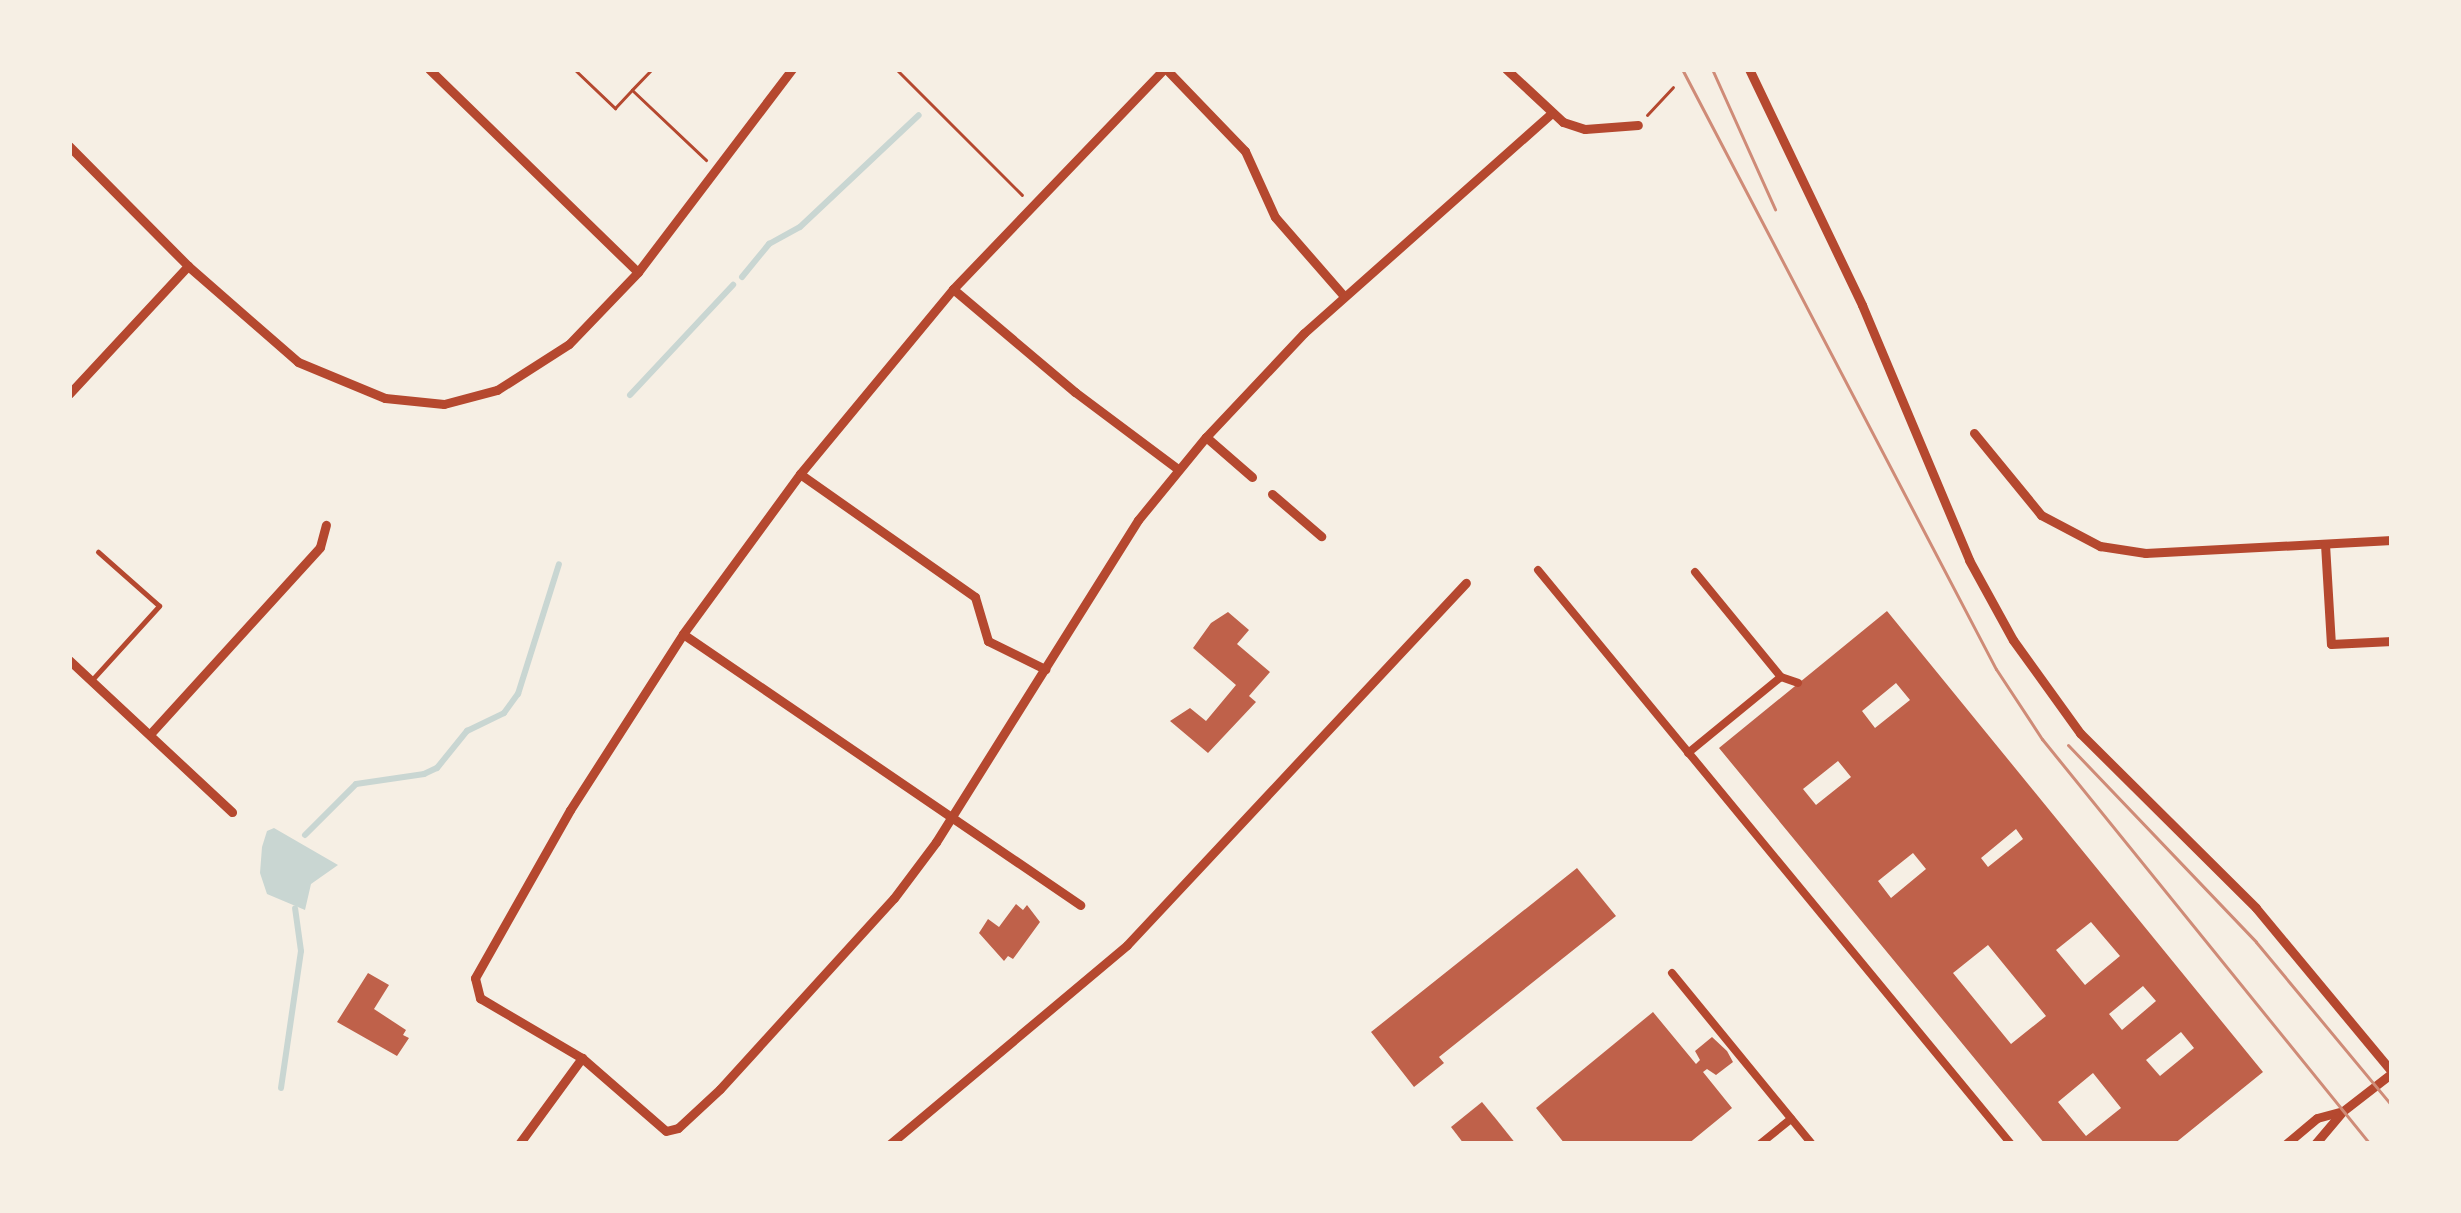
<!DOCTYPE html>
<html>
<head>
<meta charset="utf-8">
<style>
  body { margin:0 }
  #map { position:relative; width:2461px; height:1213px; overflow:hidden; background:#f6efe4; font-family:"Noto Sans",sans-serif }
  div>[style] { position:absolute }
  .water>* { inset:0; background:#c9d6d2 }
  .stream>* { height:6px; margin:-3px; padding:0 3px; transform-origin:3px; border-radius:3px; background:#c9d6d2 }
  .building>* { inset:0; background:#bf614a }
  .path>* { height:3px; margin:-1.5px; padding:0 1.5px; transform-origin:1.5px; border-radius:1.5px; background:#b5482f }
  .service>* { height:4.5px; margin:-2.25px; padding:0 2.25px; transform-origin:2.25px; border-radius:2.25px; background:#b5482f }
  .pedestrian>* { height:8px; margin:-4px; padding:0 4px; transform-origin:4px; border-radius:4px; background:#b5482f }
  .minor>* { height:9px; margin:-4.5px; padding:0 4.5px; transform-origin:4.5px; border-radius:4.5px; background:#b5482f }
  .tram>* { height:3px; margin:-1.5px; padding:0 1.5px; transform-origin:1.5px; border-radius:1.5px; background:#cf8b77 }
  span { translate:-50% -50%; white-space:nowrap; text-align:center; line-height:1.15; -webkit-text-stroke:12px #f6efe4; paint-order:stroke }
  .frame { position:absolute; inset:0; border:72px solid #f6efe4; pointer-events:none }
</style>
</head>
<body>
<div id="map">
  <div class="water">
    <i style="clip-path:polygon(274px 828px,338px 865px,311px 884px,305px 910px,267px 894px,260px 873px,262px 847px,267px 831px)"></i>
  </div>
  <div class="stream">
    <i style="left:742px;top:277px;width:43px;rotate:-50.7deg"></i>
    <i style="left:769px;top:244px;width:35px;rotate:-29deg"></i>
    <i style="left:800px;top:227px;width:163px;rotate:-43.3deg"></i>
    <i style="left:630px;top:395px;width:151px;rotate:-46.9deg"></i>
    <i style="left:305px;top:835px;width:72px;rotate:-45deg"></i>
    <i style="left:356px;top:784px;width:69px;rotate:-8.4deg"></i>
    <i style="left:424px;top:774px;width:14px;rotate:-25deg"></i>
    <i style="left:437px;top:768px;width:48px;rotate:-51deg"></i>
    <i style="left:467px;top:731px;width:41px;rotate:-25.9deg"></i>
    <i style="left:504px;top:713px;width:24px;rotate:-54deg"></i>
    <i style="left:518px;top:694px;width:136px;rotate:-72.5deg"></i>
    <i style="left:281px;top:1088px;width:138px;rotate:-81.7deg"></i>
    <i style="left:301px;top:951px;width:43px;rotate:-97.9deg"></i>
  </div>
  <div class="building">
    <i style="clip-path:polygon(evenodd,1887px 611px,2263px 1072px,2174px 1144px,2045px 1144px,1719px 748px,1887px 611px,1896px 683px,1910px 700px,1875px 728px,1862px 711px,1896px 683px,1887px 611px,1838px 761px,1851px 777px,1816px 805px,1803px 789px,1838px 761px,1887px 611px,2016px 829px,2023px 839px,1988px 867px,1981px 858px,2016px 829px,1887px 611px,1913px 853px,1926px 869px,1891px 898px,1878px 881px,1913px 853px,1887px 611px,2091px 922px,2120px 956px,2085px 985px,2056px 950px,2091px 922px,1887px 611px,1988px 945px,2046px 1016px,2011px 1044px,1953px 973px,1988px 945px,1887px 611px,2143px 986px,2156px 1001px,2122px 1030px,2109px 1014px,2143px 986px,1887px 611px,2181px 1032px,2194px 1048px,2160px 1076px,2146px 1060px,2181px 1032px,1887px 611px,2093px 1073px,2121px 1108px,2086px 1136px,2058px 1102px,2093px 1073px)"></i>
    <i style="clip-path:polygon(1228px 612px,1249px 630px,1237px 644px,1270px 672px,1249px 696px,1256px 702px,1208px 753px,1170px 721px,1190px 708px,1206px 721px,1236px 685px,1193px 648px,1211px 623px)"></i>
    <i style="clip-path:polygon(1577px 868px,1616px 916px,1439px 1057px,1444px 1063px,1414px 1087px,1371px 1032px)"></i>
    <i style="clip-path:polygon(1016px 904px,1023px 910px,1027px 905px,1040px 922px,1013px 959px,1008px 956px,1004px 961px,979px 933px,988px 919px,999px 927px)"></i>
    <i style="clip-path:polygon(368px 973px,389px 985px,374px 1009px,406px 1030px,403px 1035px,409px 1038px,397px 1056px,337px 1022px)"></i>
    <i style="clip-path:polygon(1653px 1012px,1696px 1064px,1700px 1060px,1695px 1051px,1712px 1037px,1727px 1051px,1733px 1062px,1716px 1075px,1707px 1069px,1703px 1072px,1732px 1108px,1688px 1144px,1565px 1144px,1536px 1108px)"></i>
    <i style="clip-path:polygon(1482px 1102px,1496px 1119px,1516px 1144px,1464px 1144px,1451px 1127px)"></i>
  </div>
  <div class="path">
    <i style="left:574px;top:69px;width:57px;rotate:43.6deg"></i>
    <i style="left:615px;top:108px;width:25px;rotate:-47deg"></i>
    <i style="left:652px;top:69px;width:29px;rotate:134deg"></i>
    <i style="left:632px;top:90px;width:102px;rotate:43.4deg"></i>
    <i style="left:896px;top:69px;width:178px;rotate:45deg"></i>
    <i style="left:1647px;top:115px;width:38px;rotate:-47deg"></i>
  </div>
  <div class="service">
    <i style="left:92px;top:680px;width:100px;rotate:-47.8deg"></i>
    <i style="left:159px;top:606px;width:81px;rotate:-138.5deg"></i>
  </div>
  <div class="pedestrian">
    <i style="left:1538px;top:570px;width:744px;rotate:50.51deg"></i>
    <i style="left:1695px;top:572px;width:136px;rotate:50.7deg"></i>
    <i style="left:1781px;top:677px;width:18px;rotate:19deg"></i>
    <i style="left:1688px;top:753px;width:120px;rotate:-39.3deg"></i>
    <i style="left:1672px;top:973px;width:221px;rotate:50.7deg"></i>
    <i style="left:1760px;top:1144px;width:40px;rotate:-39deg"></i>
  </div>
  <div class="minor">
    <i style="left:429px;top:69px;width:291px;rotate:44.2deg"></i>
    <i style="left:1164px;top:69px;width:305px;rotate:133.8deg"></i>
    <i style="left:953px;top:289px;width:240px;rotate:129.6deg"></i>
    <i style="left:800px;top:474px;width:198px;rotate:126.2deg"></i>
    <i style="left:683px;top:634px;width:209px;rotate:122.7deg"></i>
    <i style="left:570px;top:810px;width:193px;rotate:119.5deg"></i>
    <i style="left:475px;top:978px;width:21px;rotate:76deg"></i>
    <i style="left:480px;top:998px;width:118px;rotate:30.5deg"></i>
    <i style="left:582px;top:1058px;width:111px;rotate:41deg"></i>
    <i style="left:666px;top:1131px;width:12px;rotate:-14deg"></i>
    <i style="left:678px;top:1128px;width:57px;rotate:-42.9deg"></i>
    <i style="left:720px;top:1089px;width:258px;rotate:-47.7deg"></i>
    <i style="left:894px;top:898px;width:70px;rotate:-53.1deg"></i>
    <i style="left:936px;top:842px;width:380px;rotate:-57.9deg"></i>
    <i style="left:1138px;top:520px;width:107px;rotate:-50.7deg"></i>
    <i style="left:1206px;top:437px;width:143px;rotate:-46.7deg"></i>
    <i style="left:1304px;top:333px;width:330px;rotate:-41.6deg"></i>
    <i style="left:1166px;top:69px;width:114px;rotate:46.1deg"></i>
    <i style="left:1245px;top:151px;width:72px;rotate:65.6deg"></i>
    <i style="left:1275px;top:217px;width:105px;rotate:48.9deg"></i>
    <i style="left:1506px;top:69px;width:78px;rotate:42.9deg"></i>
    <i style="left:1563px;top:122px;width:23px;rotate:18deg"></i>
    <i style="left:1585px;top:129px;width:53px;rotate:-4.3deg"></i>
    <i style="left:1749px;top:69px;width:262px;rotate:64.4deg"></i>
    <i style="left:1862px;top:305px;width:277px;rotate:67.2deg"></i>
    <i style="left:1969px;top:560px;width:91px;rotate:61.2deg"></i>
    <i style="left:2013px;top:640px;width:115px;rotate:54.2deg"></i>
    <i style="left:2080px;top:733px;width:248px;rotate:44.8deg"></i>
    <i style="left:2256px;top:908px;width:213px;rotate:50.3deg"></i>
    <i style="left:69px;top:146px;width:169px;rotate:45.2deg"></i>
    <i style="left:188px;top:266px;width:146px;rotate:41.1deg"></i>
    <i style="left:298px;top:362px;width:94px;rotate:22.5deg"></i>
    <i style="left:385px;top:398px;width:59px;rotate:5.8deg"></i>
    <i style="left:444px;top:404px;width:55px;rotate:-14.8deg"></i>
    <i style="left:497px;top:390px;width:85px;rotate:-32.6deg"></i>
    <i style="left:569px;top:344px;width:100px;rotate:-46.2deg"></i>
    <i style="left:638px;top:272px;width:255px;rotate:-52.8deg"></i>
    <i style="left:953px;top:289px;width:160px;rotate:40.2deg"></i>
    <i style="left:1075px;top:392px;width:129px;rotate:36.8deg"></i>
    <i style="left:69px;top:394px;width:175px;rotate:-47.1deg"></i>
    <i style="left:1974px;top:433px;width:106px;rotate:50.7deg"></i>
    <i style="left:2041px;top:515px;width:67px;rotate:27.7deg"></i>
    <i style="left:2100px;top:546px;width:46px;rotate:8.8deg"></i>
    <i style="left:2145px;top:553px;width:247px;rotate:-3deg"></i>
    <i style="left:1206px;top:437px;width:61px;rotate:41deg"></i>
    <i style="left:800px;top:474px;width:214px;rotate:35.1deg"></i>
    <i style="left:975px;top:597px;width:46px;rotate:73.5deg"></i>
    <i style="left:988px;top:641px;width:64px;rotate:26.2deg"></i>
    <i style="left:1272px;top:494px;width:65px;rotate:40.6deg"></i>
    <i style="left:2325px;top:544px;width:100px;rotate:86.6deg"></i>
    <i style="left:2331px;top:644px;width:61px;rotate:-2.8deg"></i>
    <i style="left:683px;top:634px;width:481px;rotate:34.3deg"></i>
    <i style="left:69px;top:660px;width:223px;rotate:43deg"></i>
    <i style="left:151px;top:733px;width:251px;rotate:-47.7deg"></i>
    <i style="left:320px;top:547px;width:23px;rotate:-75deg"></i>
    <i style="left:519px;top:1144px;width:107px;rotate:-53.8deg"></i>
    <i style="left:890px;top:1144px;width:309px;rotate:-40deg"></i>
    <i style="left:1127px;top:945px;width:496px;rotate:-46.9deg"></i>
    <i style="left:2286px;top:1144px;width:40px;rotate:-40deg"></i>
    <i style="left:2317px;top:1118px;width:27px;rotate:-15deg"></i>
    <i style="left:2315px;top:1144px;width:43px;rotate:-49.7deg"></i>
    <i style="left:2343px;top:1111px;width:62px;rotate:-37.8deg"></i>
  </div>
  <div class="tram">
    <i style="left:1682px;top:69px;width:677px;rotate:62.38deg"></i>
    <i style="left:1996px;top:669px;width:84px;rotate:56.7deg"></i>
    <i style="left:2042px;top:739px;width:521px;rotate:51deg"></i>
    <i style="left:1712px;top:69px;width:154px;rotate:65.8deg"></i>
    <i style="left:2068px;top:745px;width:272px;rotate:46.3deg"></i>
    <i style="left:2256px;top:942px;width:213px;rotate:50.3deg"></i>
  </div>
  <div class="frame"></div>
</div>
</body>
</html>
